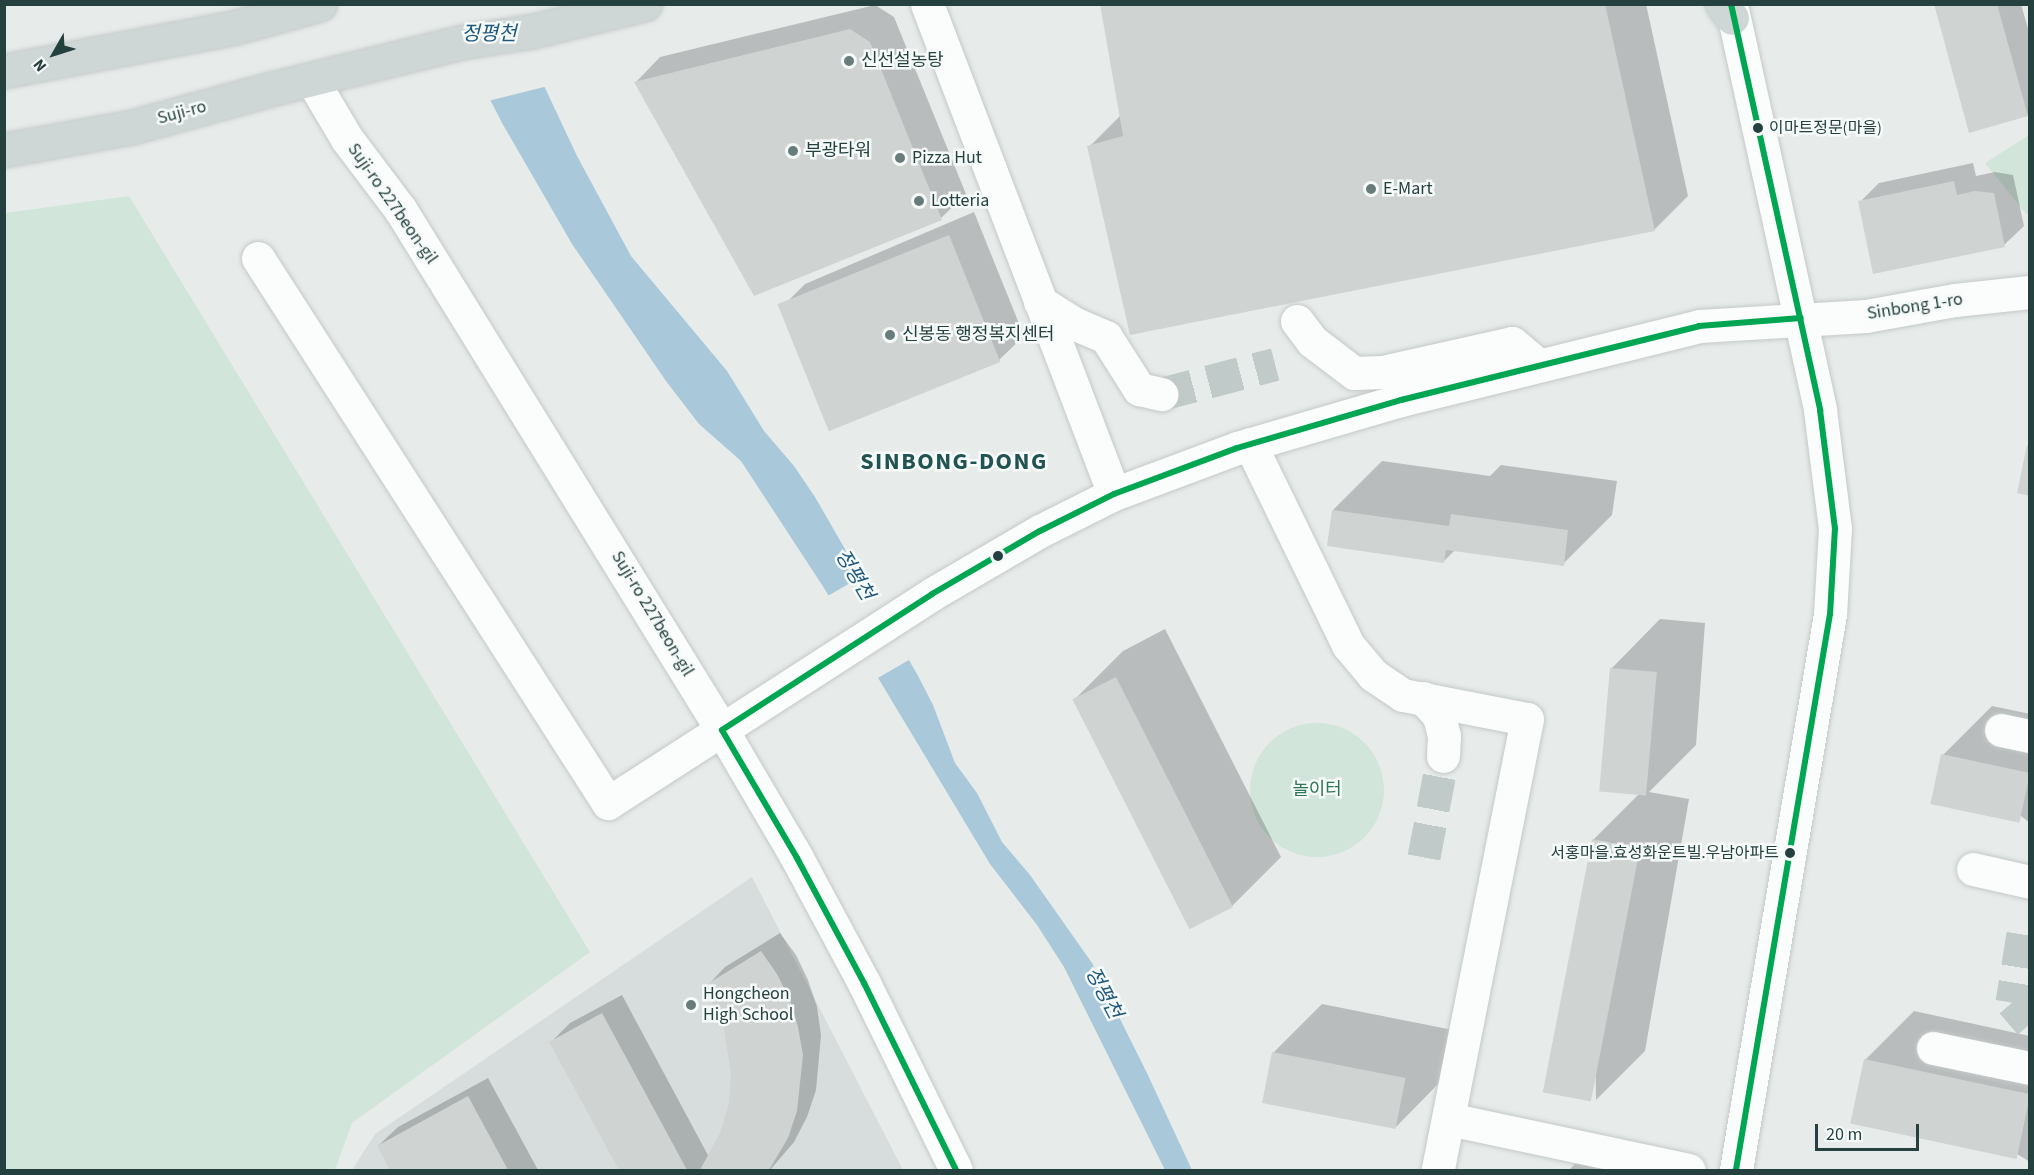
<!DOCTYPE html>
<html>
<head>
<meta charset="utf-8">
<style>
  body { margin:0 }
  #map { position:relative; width:2034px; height:1175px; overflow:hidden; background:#e7eceb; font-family:"Source Sans 3","Noto Sans KR",sans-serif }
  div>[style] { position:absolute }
  .built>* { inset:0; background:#d6dddc }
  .green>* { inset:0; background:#d1e5db }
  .round { border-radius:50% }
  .water>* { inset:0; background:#a9c8da }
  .pier>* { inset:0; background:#e7eceb; transform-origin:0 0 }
  .shadow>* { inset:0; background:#0003 }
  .building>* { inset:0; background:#cfd3d2; transform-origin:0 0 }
  .minor-tunnel>* { height:33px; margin-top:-16.5px; transform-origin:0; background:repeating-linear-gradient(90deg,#c0cac9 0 33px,transparent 0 49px) }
  .roads { filter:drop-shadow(0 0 2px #c4c9c8) drop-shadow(0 0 2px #c4c9c8) }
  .minor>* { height:33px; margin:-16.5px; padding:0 16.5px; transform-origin:16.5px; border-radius:16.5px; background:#fbfcfc }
  .major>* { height:33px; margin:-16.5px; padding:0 16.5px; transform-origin:16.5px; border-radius:16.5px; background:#ced7d6 }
  .bus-1>* { height:6px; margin:-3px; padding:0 3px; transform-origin:3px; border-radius:3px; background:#00a651 }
  .dots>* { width:16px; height:16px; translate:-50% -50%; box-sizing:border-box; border:3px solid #f6faf9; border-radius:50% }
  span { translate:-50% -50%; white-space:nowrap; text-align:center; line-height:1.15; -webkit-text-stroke:5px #f6faf9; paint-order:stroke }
  .bus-label { font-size:16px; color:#24413f }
  .left { translate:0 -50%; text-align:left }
  .right { translate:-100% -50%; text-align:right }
  .poi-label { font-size:18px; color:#24413f }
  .street-label { font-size:18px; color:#24413f }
  .park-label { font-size:18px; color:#2e775a }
  .water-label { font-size:20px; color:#1e597d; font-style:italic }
  .district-label { font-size:24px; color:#205351; font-weight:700; letter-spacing:1.5px }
  .frame { position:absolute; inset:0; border:6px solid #24413f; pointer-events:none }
  .north { position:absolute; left:24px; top:24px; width:60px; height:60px; -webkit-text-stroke:4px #f6faf9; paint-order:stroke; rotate:231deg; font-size:16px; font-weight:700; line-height:24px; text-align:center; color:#24413f }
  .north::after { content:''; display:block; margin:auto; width:21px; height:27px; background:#24413f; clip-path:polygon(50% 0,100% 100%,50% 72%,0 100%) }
  .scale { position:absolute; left:1815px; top:1124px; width:104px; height:27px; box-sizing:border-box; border:3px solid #24413f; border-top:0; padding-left:8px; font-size:18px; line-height:21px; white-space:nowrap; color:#24413f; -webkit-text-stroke:4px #f6faf9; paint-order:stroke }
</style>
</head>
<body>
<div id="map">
  <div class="built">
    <i style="clip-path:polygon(752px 877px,903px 1170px,352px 1170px,375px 1134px)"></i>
  </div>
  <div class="green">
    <i style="clip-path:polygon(2029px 135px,2029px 214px,2026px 214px,1985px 163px)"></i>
    <i style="clip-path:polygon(129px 196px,590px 952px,352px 1123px,335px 1170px,5px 1170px,5px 213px)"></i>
    <i class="round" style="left:1250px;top:723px;width:134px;height:134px"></i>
  </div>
  <div class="water">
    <i style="clip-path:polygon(442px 5px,506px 5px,577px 156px,631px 256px,727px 371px,764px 431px,794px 466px,815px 497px,917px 674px,933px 705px,955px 763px,977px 793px,1002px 842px,1030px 875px,1092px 963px,1146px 1071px,1192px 1170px,1165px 1170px,1064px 967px,1037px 925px,990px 864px,824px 588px,741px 461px,699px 424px,666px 381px,572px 244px,502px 123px)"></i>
  </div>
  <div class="pier">
    <i style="clip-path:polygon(439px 4px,509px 4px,548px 86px,488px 101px)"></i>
    <i style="left:864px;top:575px;width:96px;height:44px;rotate:60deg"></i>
  </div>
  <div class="shadow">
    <i style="clip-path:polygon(1101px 4px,1646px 4px,1688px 196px,1654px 230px,1089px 147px,1121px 115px)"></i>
    <i style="clip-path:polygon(1935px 4px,2021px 4px,2030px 36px,2030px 112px,2027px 115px)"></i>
    <i style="clip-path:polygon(875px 5px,894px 17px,966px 194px,941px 218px,636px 82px,660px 57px)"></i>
    <i style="clip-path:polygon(1973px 163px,1976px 176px,1995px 172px,2013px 175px,2024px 226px,2004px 245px,1860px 202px,1879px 183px)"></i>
    <i style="clip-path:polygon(974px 212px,1024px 336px,999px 360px,780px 309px,805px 284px)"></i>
    <i style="clip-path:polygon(1382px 461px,1490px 476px,1501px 465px,1617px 481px,1612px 515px,1563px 564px,1455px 550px,1444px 561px,1333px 510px)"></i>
    <i style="clip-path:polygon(1660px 619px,1705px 623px,1696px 745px,1649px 792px,1689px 799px,1645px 1051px,1596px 1100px,1593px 840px,1640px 793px,1611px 669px)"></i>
    <i style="clip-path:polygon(1165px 629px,1281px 857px,1232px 906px,1074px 700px,1123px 651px)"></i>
    <i style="clip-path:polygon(1992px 706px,2030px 714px,2030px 823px,1943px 755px)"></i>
    <i style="clip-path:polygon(780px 933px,796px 955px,808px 980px,817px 1007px,821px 1035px,816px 1090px,807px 1117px,794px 1142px,770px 1170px,620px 1170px,551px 1042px,570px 1023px,622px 995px,710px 1159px,723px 1131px,730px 1103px,733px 1074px,725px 1028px,706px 987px,725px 967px)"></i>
    <i style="clip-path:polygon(1322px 1004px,1453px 1030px,1444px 1078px,1395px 1128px,1273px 1053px)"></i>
    <i style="clip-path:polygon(1914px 1011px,2030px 1036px,2030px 1162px,1865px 1060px)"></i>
    <i style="clip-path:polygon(488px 1078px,538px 1170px,392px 1170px,378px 1146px,398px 1127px)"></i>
    <i style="clip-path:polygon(1580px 1159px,1613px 1170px,1569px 1170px)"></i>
  </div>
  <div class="building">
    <i style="clip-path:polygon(1100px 4px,1605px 4px,1655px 231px,1130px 335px,1087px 146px,1123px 136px)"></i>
    <i style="clip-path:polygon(1934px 4px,1997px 4px,2028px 116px,1969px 133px)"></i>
    <i style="clip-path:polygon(850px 29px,870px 42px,942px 220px,754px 296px,634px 82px)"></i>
    <i style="clip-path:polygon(1954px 181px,1957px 195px,1975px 191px,1994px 193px,2005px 247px,1873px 274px,1858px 201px)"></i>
    <i style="left:949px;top:235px;width:137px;height:185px;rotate:68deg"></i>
    <i style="clip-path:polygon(2027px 445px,2030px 445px,2030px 496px,2017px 493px)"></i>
    <i style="clip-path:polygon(1332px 510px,1449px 526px,1451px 514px,1568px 530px,1564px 566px,1446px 550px,1444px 563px,1327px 546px)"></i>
    <i style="left:1610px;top:668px;width:47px;height:124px;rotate:5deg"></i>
    <i style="left:1116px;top:677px;width:258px;height:49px;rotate:63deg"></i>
    <i style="left:1941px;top:754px;width:91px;height:51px;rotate:12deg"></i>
    <i style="left:1592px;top:839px;width:49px;height:258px;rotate:11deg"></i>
    <i style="clip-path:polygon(761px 951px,777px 974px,790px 1000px,798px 1027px,803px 1055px,797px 1111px,788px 1138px,769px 1170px,700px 1170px,721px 1131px,729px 1103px,731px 1074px,724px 1028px,704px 986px)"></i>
    <i style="clip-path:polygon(602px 1013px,687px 1170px,619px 1170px,549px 1042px)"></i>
    <i style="left:1272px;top:1052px;width:136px;height:52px;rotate:11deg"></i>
    <i style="left:1864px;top:1059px;width:170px;height:66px;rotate:12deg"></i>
    <i style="clip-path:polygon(468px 1096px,508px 1170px,390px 1170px,377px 1146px)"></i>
  </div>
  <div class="minor-tunnel">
    <i style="left:1161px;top:394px;width:118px;rotate:-14.7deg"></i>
    <i style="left:1424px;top:857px;width:103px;rotate:-79.3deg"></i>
    <i style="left:2023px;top:934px;width:69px;rotate:99.2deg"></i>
    <i style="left:2012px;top:1002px;width:28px;rotate:49deg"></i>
  </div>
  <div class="roads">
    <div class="minor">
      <i style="left:927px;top:4px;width:524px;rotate:69.11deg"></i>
      <i style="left:1731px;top:4px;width:416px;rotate:77.6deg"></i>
      <i style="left:1820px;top:410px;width:119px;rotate:82.8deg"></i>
      <i style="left:1835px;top:528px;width:86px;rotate:93.3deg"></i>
      <i style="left:1830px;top:614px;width:564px;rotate:99.6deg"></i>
      <i style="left:312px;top:80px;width:69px;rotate:59.3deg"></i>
      <i style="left:347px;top:139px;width:88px;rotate:52.9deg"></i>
      <i style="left:400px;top:209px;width:612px;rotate:58.28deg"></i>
      <i style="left:722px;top:730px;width:148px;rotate:59.6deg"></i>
      <i style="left:797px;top:858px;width:142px;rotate:61.8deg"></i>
      <i style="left:864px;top:983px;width:208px;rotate:63.8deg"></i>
      <i style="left:258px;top:258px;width:648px;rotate:57.29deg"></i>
      <i style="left:608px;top:803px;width:386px;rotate:-32.8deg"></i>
      <i style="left:932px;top:594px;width:125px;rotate:-30.3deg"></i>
      <i style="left:1040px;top:531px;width:83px;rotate:-26.6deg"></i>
      <i style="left:1114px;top:494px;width:131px;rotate:-20.5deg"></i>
      <i style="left:1237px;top:448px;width:171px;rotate:-16.3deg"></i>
      <i style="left:1401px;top:400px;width:307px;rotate:-13.9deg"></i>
      <i style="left:1699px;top:326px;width:167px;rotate:-3.4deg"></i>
      <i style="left:1866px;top:316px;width:90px;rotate:-10.2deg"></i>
      <i style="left:1955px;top:300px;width:75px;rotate:-6.1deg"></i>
      <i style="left:1040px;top:302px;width:39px;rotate:32deg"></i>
      <i style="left:1073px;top:323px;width:36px;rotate:23deg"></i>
      <i style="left:1106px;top:337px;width:62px;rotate:57.6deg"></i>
      <i style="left:1139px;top:389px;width:23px;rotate:13deg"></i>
      <i style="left:1297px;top:321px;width:25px;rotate:53deg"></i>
      <i style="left:1312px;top:341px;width:53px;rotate:37.3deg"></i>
      <i style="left:1354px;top:373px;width:28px;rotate:-2deg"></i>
      <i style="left:1382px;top:372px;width:133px;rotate:-12.6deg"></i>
      <i style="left:1512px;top:343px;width:34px;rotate:40deg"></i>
      <i style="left:1250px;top:444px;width:224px;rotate:64deg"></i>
      <i style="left:1348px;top:645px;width:39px;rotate:50deg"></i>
      <i style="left:1373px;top:675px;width:36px;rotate:34deg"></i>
      <i style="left:1403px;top:695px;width:126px;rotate:11deg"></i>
      <i style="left:1527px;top:719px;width:460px;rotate:101.2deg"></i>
      <i style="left:1423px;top:698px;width:24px;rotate:48deg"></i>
      <i style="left:1439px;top:716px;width:21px;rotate:76deg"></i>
      <i style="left:1444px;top:736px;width:20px;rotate:93deg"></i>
      <i style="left:2001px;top:730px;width:30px;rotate:12deg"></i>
      <i style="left:1973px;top:869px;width:58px;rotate:12.8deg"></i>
      <i style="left:1933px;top:1048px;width:99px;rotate:11.7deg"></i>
      <i style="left:1449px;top:1119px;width:245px;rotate:12deg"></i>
    </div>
    <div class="major">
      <i style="left:1722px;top:4px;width:17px;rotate:54deg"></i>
      <i style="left:4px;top:71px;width:236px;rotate:-10.7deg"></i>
      <i style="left:236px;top:27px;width:87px;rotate:-15.3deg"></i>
      <i style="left:4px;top:150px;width:130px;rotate:-10.2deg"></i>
      <i style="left:132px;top:127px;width:144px;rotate:-15.3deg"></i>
      <i style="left:271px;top:89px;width:197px;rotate:-13.8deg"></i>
      <i style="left:462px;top:42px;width:72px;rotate:-8.8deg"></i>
      <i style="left:533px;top:31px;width:115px;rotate:-13.6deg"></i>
    </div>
  </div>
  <div class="bus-1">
    <i style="left:1731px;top:4px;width:416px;rotate:77.6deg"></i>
    <i style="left:1820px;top:410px;width:119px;rotate:82.8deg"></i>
    <i style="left:1835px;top:528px;width:86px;rotate:93.3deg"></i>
    <i style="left:1830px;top:614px;width:564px;rotate:99.6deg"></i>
    <i style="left:956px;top:1170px;width:208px;rotate:-116.2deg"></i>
    <i style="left:864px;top:983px;width:142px;rotate:-118.2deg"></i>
    <i style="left:797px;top:858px;width:148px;rotate:-120.4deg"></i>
    <i style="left:722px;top:730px;width:250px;rotate:-32.9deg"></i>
    <i style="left:932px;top:594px;width:125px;rotate:-30.3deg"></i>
    <i style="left:1040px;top:531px;width:83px;rotate:-26.6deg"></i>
    <i style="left:1114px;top:494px;width:131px;rotate:-20.5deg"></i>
    <i style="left:1237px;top:448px;width:171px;rotate:-16.3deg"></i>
    <i style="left:1401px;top:400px;width:307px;rotate:-13.9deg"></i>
    <i style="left:1699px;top:326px;width:102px;rotate:-4.5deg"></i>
  </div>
  <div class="dots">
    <i style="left:849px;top:61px;background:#687d7b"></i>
    <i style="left:1758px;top:128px;background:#24413f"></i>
    <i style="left:793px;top:151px;background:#687d7b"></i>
    <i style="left:900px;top:158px;background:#687d7b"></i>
    <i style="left:1371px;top:189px;background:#687d7b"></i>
    <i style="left:919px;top:201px;background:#687d7b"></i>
    <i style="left:890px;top:335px;background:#687d7b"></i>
    <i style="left:998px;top:556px;background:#24413f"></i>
    <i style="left:1790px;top:853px;background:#24413f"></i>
    <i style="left:691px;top:1005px;background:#687d7b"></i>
  </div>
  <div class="bus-label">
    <span class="left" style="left:1769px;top:128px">이마트정문(마을)</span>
    <span class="right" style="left:1779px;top:853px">서홍마을.효성화운트빌.우남아파트</span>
  </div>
  <div class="poi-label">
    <span class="left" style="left:861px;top:61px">신선설농탕</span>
    <span class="left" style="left:805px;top:151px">부광타워</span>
    <span class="left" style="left:912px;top:158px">Pizza Hut</span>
    <span class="left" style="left:1383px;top:189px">E-Mart</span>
    <span class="left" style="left:931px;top:201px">Lotteria</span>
    <span class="left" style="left:902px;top:335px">신봉동 행정복지센터</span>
    <span class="left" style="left:703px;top:1005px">Hongcheon<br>High School</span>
  </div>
  <div class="street-label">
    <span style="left:182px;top:113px;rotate:-15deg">Suji-ro</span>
    <span style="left:392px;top:204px;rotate:55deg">Suji-ro 227beon-gil</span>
    <span style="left:1915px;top:307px;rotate:-9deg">Sinbong 1-ro</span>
    <span style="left:652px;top:614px;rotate:59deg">Suji-ro 227beon-gil</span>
  </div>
  <div class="park-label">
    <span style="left:1317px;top:790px">놀이터</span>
  </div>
  <div class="water-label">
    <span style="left:489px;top:34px">정평천</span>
    <span style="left:854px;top:575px;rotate:59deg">정평천</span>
    <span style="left:1103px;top:993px;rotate:62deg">정평천</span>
  </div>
  <div class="district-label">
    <span style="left:954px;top:462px">SINBONG-DONG</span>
  </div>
  <div class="frame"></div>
  <div class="north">N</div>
  <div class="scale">20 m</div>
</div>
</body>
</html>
